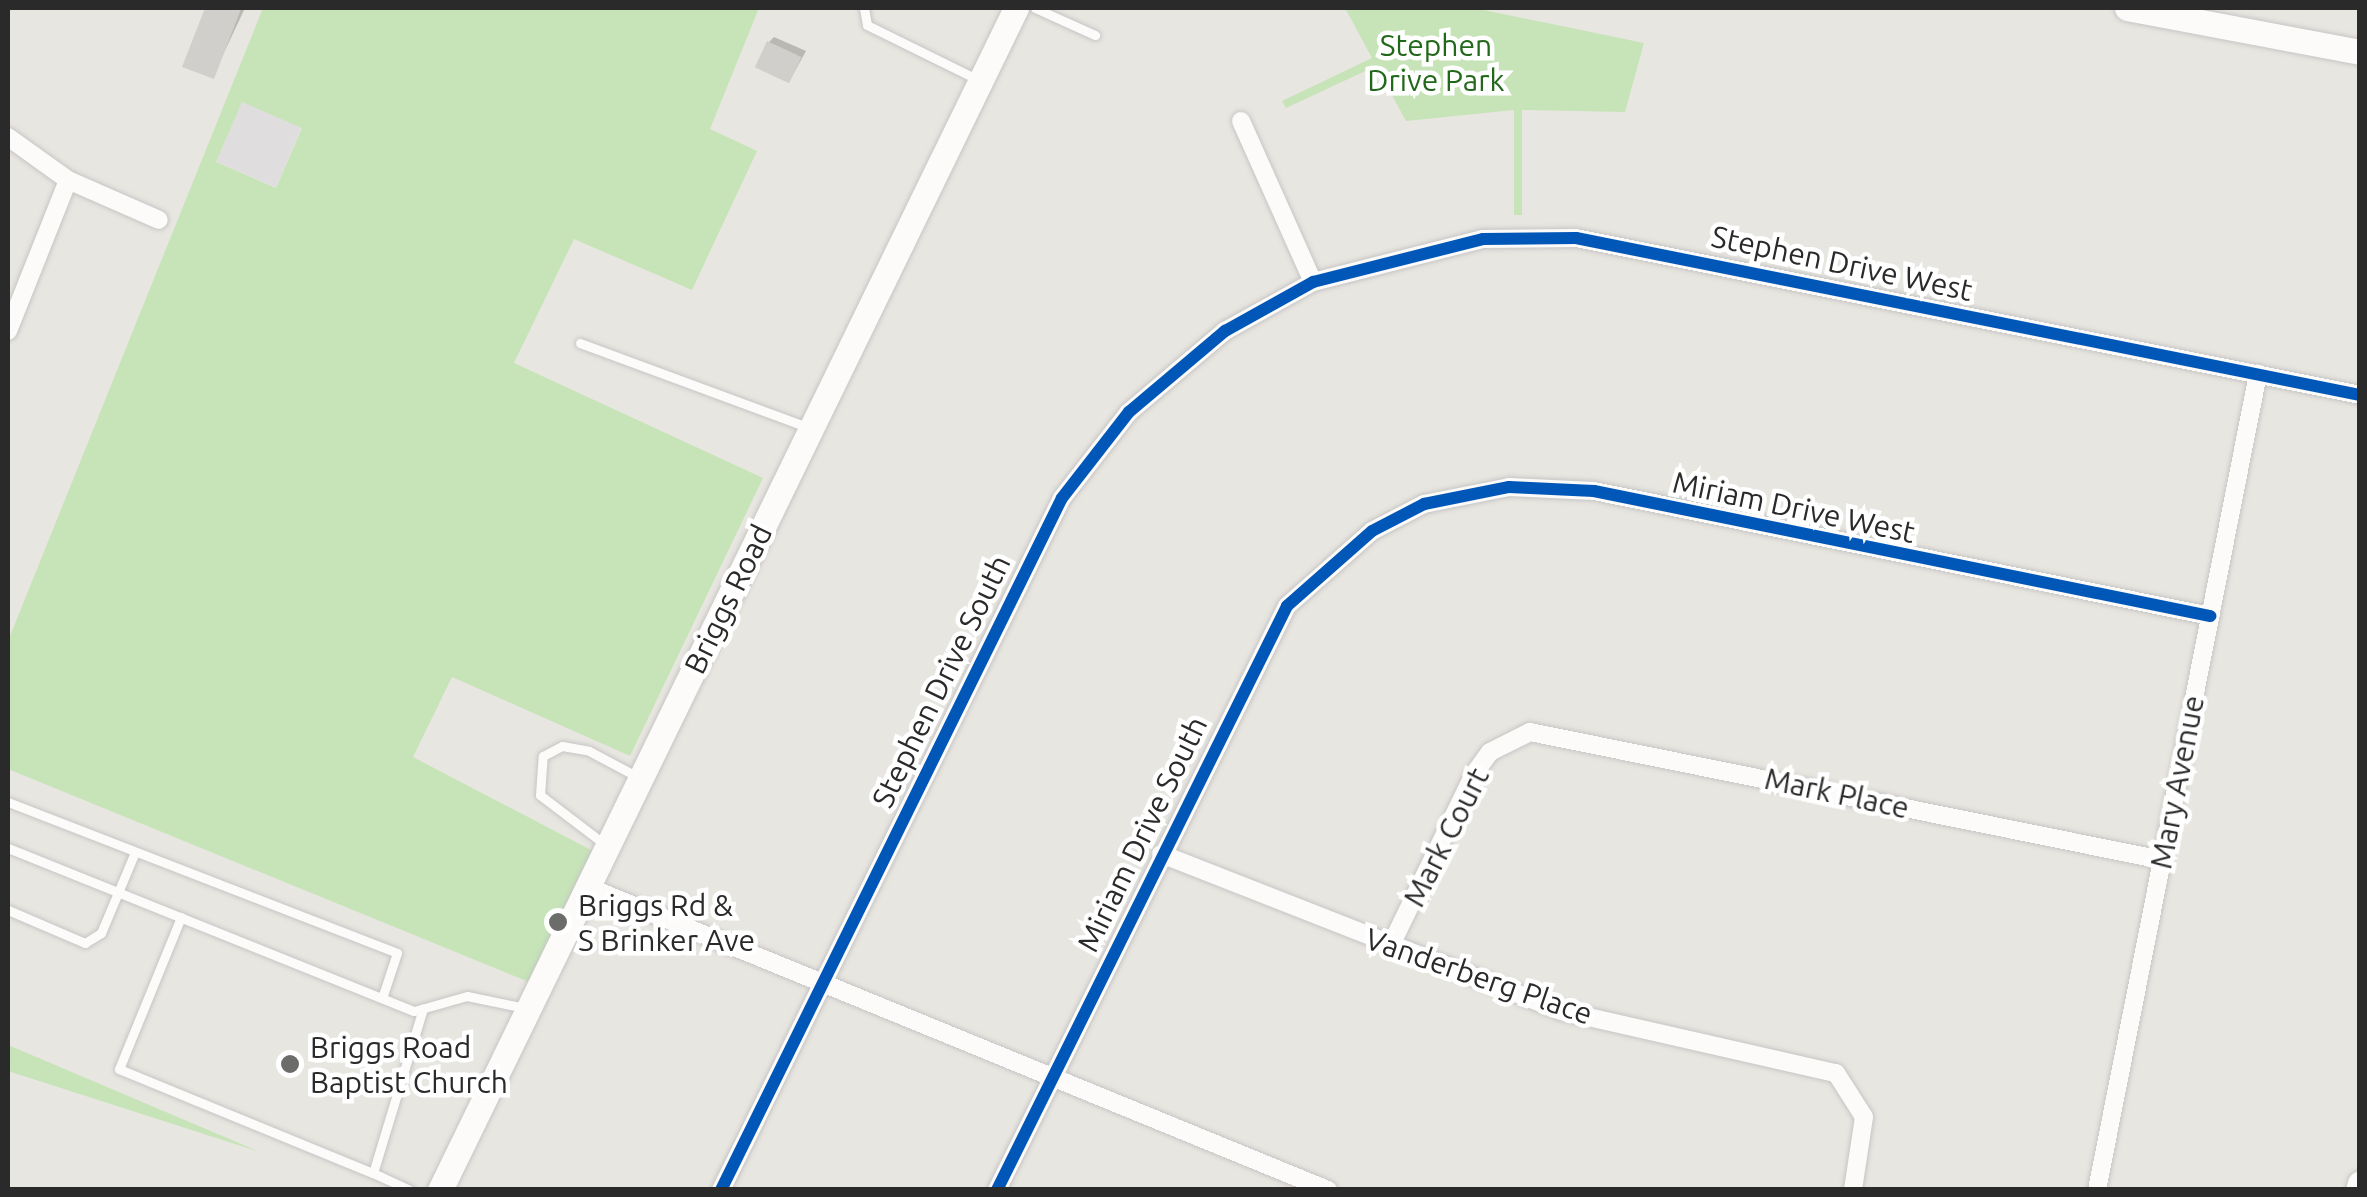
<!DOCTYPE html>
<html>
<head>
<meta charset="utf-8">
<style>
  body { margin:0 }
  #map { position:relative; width:2367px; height:1197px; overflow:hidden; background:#e8e6e0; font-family:Ubuntu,sans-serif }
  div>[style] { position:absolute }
  .industrial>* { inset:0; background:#e0dddf; transform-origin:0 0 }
  .green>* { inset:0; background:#c6e4b8 }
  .shadow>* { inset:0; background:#0003 }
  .building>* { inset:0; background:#d1cfcb; transform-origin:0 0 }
  .roads { filter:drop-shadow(0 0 2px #c6c5c5) drop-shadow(0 0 2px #c6c5c5) }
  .lane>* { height:9px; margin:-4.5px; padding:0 4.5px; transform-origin:4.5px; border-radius:4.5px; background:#fcfbfa }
  .street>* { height:18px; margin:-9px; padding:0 9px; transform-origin:9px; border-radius:9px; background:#fcfbfa }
  .secondary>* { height:25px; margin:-12.5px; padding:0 12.5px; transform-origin:12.5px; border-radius:12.5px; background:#fcfbfa }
  .cycleway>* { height:12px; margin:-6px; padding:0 6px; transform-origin:6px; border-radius:6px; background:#0057b8 }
  .dots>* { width:28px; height:28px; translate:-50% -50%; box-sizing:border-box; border:5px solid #fff; border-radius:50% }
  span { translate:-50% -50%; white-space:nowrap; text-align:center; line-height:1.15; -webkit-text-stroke:9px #fff; paint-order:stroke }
  .park-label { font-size:30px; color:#22681a }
  .street-label { font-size:30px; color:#2a2a2a }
  .poi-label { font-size:30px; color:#2a2a2a }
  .left { translate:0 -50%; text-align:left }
  .frame { position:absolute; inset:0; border:10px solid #2a2a2a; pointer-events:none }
</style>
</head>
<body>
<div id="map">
  <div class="industrial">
    <i style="left:242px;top:101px;width:65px;height:66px;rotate:23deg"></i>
  </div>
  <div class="green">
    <i style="clip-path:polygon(evenodd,263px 8px,759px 8px,710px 129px,757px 151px,692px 290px,574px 239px,514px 363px,763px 478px,630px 756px,452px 677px,413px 757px,593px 851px,529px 982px,8px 769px,8px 641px,263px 8px,242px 102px,302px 128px,276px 188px,216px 162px,242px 102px)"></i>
    <i style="clip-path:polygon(1345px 8px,1474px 8px,1644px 43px,1625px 112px,1522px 110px,1522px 215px,1514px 215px,1514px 110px,1406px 121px,1376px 66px,1286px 108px,1282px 101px,1372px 58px)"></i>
    <i style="clip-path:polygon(8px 1045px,260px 1152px,8px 1071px)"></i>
  </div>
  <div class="shadow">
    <i style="clip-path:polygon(207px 8px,245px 8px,213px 76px,185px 65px)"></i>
    <i style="clip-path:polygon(774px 37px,806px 51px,790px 80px,769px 42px)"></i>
  </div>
  <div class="building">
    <i style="clip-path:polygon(205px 8px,241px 9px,214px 79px,182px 67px)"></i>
    <i style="left:767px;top:41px;width:38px;height:29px;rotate:25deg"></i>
  </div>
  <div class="roads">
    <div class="lane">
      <i style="left:864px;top:8px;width:17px;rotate:80deg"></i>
      <i style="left:867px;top:25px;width:125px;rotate:26.2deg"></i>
      <i style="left:1035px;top:8px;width:66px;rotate:24.2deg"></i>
      <i style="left:580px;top:343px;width:242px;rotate:20.3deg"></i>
      <i style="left:8px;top:802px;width:417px;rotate:21.2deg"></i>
      <i style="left:397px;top:953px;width:47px;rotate:108.4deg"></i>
      <i style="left:603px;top:843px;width:79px;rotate:-142.7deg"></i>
      <i style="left:540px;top:795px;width:39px;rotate:-86deg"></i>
      <i style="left:543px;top:756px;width:21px;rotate:-28deg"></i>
      <i style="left:562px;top:746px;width:27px;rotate:10deg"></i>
      <i style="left:589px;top:751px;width:55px;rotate:28deg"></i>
      <i style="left:8px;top:848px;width:437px;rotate:21.9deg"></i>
      <i style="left:414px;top:1011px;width:55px;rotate:-15.8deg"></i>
      <i style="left:467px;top:996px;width:59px;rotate:11.7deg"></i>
      <i style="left:8px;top:910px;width:84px;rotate:23.2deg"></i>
      <i style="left:85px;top:943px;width:19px;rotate:-32deg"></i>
      <i style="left:101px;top:933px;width:88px;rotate:-67.2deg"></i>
      <i style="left:181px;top:917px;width:164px;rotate:112.2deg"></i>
      <i style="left:119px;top:1069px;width:274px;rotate:22.3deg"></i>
      <i style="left:410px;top:1190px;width:41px;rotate:-155.3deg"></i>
      <i style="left:373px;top:1173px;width:172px;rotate:-73.1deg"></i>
    </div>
    <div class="street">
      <i style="left:1241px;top:121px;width:176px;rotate:65.9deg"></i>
      <i style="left:8px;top:137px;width:74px;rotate:35.6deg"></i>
      <i style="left:68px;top:180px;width:99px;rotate:23.7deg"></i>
      <i style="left:8px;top:331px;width:162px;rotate:-68.3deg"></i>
      <i style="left:1161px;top:854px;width:431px;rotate:21.4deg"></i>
      <i style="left:1562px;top:1011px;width:281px;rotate:12.8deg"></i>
      <i style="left:1836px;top:1073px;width:52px;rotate:57.5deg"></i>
      <i style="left:1864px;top:1117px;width:74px;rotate:98.6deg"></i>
      <i style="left:588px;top:887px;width:800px;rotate:22.27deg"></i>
      <i style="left:1390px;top:947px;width:192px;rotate:-64.1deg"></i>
      <i style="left:1474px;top:774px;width:27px;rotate:-54deg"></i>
      <i style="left:1490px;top:752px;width:45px;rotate:-26.6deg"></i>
      <i style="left:1530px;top:732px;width:645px;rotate:11.45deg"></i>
      <i style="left:721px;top:1190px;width:771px;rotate:-63.77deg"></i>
      <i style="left:1062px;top:498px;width:109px;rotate:-52.1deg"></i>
      <i style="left:1129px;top:412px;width:126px;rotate:-40.2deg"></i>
      <i style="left:1225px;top:331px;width:101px;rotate:-29.1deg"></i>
      <i style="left:1313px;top:282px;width:175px;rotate:-14.2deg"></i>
      <i style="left:1483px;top:239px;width:93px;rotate:-0.6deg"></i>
      <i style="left:1576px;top:238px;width:800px;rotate:11.32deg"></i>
      <i style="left:997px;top:1190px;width:652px;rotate:-63.59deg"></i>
      <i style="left:1287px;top:606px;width:113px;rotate:-41.4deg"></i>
      <i style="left:1372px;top:531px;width:59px;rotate:-27.4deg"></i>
      <i style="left:1424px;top:504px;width:87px;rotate:-11.3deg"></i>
      <i style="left:1509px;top:487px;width:85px;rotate:2.7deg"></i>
      <i style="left:1594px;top:491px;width:629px;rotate:11.47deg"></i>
      <i style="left:2097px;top:1190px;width:832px;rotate:-78.84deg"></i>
    </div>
    <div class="secondary">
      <i style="left:2127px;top:8px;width:237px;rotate:10.7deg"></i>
      <i style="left:440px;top:1190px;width:1315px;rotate:-64.02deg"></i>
      <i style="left:2358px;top:1190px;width:7px;rotate:-74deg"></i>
    </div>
  </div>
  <div class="cycleway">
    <i style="left:721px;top:1190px;width:771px;rotate:-63.77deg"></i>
    <i style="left:1062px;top:498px;width:109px;rotate:-52.1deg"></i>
    <i style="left:1129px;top:412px;width:126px;rotate:-40.2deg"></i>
    <i style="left:1225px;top:331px;width:101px;rotate:-29.1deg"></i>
    <i style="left:1313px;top:282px;width:175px;rotate:-14.2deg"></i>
    <i style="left:1483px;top:239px;width:93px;rotate:-0.6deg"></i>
    <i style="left:1576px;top:238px;width:800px;rotate:11.32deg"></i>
    <i style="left:997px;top:1190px;width:652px;rotate:-63.59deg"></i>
    <i style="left:1287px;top:606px;width:113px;rotate:-41.4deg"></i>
    <i style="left:1372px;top:531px;width:59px;rotate:-27.4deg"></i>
    <i style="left:1424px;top:504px;width:87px;rotate:-11.3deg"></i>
    <i style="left:1509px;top:487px;width:85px;rotate:2.7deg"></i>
    <i style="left:1594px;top:491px;width:629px;rotate:11.47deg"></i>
  </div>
  <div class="dots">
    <i style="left:558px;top:922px;background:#6c6c6a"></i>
    <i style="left:290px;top:1064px;background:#6c6c6a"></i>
  </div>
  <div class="park-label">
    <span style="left:1436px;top:62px">Stephen<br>Drive Park</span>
  </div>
  <div class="street-label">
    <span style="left:1842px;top:263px;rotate:12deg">Stephen Drive West</span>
    <span style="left:1794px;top:507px;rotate:12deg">Miriam Drive West</span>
    <span style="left:728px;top:599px;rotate:-64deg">Briggs Road</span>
    <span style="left:941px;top:681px;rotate:-64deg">Stephen Drive South</span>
    <span style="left:2177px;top:782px;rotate:-79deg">Mary Avenue</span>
    <span style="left:1837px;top:793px;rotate:12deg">Mark Place</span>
    <span style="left:1142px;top:834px;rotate:-64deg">Miriam Drive South</span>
    <span style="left:1446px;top:837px;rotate:-63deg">Mark Court</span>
    <span style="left:1479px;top:976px;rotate:19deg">Vanderberg Place</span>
  </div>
  <div class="poi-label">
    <span class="left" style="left:578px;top:922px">Briggs Rd &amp;<br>S Brinker Ave</span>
    <span class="left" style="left:310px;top:1064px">Briggs Road<br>Baptist Church</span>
  </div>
  <div class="frame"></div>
</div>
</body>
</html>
